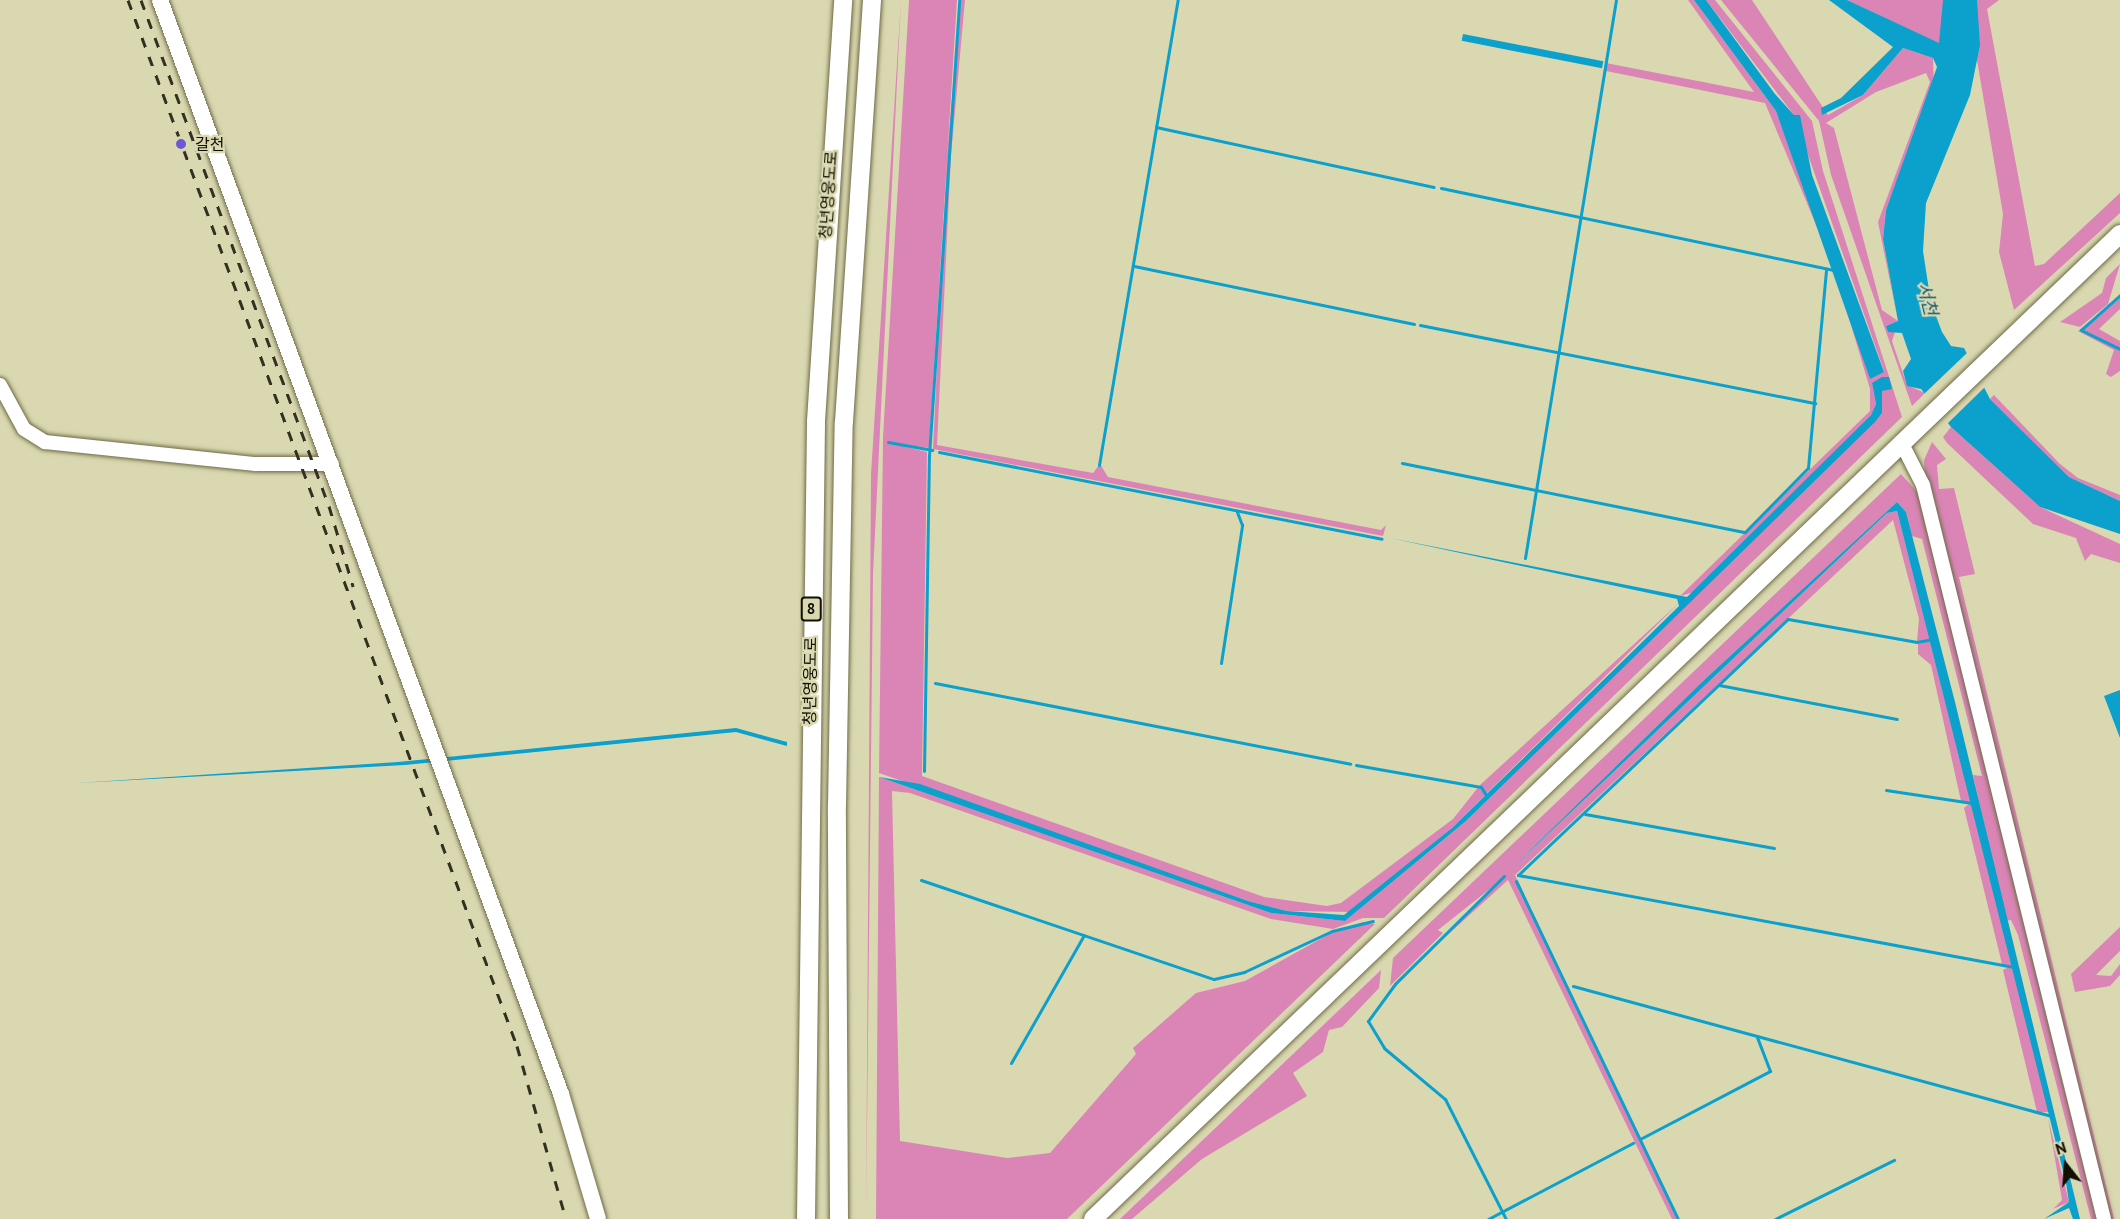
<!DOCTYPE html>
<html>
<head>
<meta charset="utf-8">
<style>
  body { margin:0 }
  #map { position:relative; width:2120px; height:1219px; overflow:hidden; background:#dad8b0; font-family:"PT Sans","Noto Sans KR",sans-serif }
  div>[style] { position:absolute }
  .green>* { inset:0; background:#db85b6 }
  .water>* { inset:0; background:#0ba1cc; transform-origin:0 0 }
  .pier>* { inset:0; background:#dad8b0 }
  .stream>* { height:3px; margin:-1.5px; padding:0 1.5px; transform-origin:1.5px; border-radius:1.5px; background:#0ba1cc }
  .roads { filter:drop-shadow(0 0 2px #6d6b47) drop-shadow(0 0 2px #6d6b47) }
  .secondary>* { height:14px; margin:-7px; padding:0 7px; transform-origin:7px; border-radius:7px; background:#fff }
  .primary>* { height:16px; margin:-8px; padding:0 8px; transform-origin:8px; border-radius:8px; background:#fff }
  .highway>* { height:18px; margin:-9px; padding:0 9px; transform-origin:9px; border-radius:9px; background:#fff }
  .rail>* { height:3px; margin-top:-1.5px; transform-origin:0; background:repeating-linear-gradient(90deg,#323120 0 10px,transparent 0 20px) }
  .dots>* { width:16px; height:16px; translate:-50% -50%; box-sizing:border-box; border:3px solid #dad8b0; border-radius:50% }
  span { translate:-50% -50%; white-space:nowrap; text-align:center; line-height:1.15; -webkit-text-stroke:4.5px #dad8b0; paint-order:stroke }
  .shield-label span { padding:2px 4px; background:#dad8b0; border:2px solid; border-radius:4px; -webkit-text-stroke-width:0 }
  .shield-label { font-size:15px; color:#111003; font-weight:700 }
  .poi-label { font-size:16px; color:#111003 }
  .left { translate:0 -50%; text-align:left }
  .street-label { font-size:16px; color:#111003 }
  .water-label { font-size:18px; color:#14586f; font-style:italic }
  .north { position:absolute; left:2036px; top:1135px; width:60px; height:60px; -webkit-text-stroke:4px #dad8b0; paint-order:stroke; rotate:343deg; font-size:16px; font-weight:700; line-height:24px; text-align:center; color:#111003 }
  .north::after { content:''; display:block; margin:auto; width:21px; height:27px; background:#111003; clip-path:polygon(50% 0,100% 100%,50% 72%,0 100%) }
</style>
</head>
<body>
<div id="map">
  <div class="green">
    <i style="clip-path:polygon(901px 0,873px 574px,866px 1219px,871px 474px)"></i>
    <i style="clip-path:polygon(909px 0,957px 0,929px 448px,886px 442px,927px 452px,922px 776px,1264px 897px,1327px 906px,1341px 903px,1453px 819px,1480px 785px,1680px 602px,1452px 828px,1352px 912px,1287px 911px,1248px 901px,879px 773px,883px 437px)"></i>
    <i style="clip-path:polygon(961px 0,965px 0,951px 155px,937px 445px,1093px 473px,1100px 464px,1108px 477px,1381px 530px,1386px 525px,1383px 536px,933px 449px,947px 154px)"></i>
    <i style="clip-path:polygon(1688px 0,1694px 0,1776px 111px,1835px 270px,1765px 103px,1606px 71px,1606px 63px,1754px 92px)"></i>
    <i style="clip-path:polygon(1706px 0,1715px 0,1812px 121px,1823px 171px,1902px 417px,1384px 918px,1363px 918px,1333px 929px,1271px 919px,910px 793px,892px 791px,900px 1141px,1007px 1158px,1050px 1153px,1136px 1054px,1133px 1048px,1196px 993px,1245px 981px,1333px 932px,1363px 922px,1375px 924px,1067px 1219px,876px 1219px,879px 777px,1271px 913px,1345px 921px,1466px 821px,1882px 413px,1882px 391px,1872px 383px,1876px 404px,1871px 415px,1694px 592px,1680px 596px,1870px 411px,1870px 389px,1835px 271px,1870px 378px,1884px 371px,1794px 115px)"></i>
    <i style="clip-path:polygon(evenodd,1721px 0,1752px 0,1828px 115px,1863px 95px,1903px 48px,1933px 58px,1934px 87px,1886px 210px,1883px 239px,1898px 321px,1886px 326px,1895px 332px,1892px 341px,1907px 385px,1925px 393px,1912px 406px,1831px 175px,1819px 121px,1721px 0,1926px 73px,1930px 82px,1878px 222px,1898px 321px,1882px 310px,1834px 128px,1826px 123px,1876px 92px,1926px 73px)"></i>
    <i style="clip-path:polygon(1847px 0,1943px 0,1944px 37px,1939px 44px)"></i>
    <i style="clip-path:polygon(1977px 0,1999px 0,1987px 9px,2035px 266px,2044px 264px,2120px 193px,2120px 213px,2014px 310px,1999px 252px,2003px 214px,1977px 60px)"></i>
    <i style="clip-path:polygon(2120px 264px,2108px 304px,2080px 327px,2060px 322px,2102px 293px,2106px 278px)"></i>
    <i style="clip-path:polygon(2120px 297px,2120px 309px,2099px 329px,2120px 341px,2120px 371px,2111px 377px,2106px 374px,2114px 350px,2078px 331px)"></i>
    <i style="clip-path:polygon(1994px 395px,2060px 464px,2078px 478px,2120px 495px,2120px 501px,2069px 477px,1990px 399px)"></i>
    <i style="clip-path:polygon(1951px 427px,2040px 507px,2120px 544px,2120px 563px,2091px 554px,2085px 561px,2076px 538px,2033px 524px,1947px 443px,1943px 437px)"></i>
    <i style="clip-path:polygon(1932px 442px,1946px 459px,1937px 465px,1939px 489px,1954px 488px,1975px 574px,1959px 577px,2114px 1219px,2107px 1219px,1925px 475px,1924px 460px)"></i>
    <i style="clip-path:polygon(1901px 474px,1919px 494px,2096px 1219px,2091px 1219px,2018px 935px,2011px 920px,2006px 921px,1973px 775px,1982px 776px,1922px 539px,1912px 536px,1906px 512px,1897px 502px,1703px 681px,1509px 871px,1887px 513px,1897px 511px,2049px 1112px,2037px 1112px,2003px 970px,2009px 967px,2002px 964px,1964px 808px,1969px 804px,1961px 801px,1931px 665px,1918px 654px,1918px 644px,1929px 641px,1917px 641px,1919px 619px,1893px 520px,1515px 875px,1677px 1219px,1672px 1219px,1508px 880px,1443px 939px,1505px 877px,1438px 930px,1443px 933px,1390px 986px,1393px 958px)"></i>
    <i style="clip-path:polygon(2120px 927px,2120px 951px,2096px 975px,2111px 976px,2120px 964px,2120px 975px,2110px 986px,2075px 992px,2071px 974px)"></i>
    <i style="clip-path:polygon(1381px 970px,1379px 988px,1342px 1027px,1329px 1030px,1323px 1052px,1293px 1073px,1307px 1096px,1202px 1159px,1132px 1219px,1120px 1219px)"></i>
    <i style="clip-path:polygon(2048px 1118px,2069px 1202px,2053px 1209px,2062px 1200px)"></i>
  </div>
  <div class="water">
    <i style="clip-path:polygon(1694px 0,1706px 0,1775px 94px,1794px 115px,1800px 115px,1812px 175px,1884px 372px,1870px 379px,1776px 111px)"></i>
    <i style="clip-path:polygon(1829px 0,1847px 0,1939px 43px,1943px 0,1977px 0,1980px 45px,1970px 95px,1926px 203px,1923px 251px,1931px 303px,1942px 332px,1951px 346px,1964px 348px,1990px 399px,2069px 477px,2120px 501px,2120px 534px,2040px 507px,1951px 427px,1921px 389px,1907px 386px,1903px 371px,1911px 359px,1902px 333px,1888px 332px,1886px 326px,1898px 321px,1883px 239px,1886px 210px,1937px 67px,1933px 58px,1903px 48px,1863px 95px,1822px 115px,1821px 108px,1841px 98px,1893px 47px)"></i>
    <i style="left:1463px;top:34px;width:143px;height:7px;rotate:11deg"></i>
    <i style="clip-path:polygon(1882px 377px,1889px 377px,1892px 389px,1882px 391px,1882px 413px,1875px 422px,1466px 821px,1345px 921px,1271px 913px,879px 777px,920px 784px,1248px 901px,1287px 911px,1344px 915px,1452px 828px,1679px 606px,1677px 599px,1390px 538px,1687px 597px,1871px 415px,1876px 404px,1872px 383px)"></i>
    <i style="clip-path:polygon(1897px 502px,1906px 512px,1955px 702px,2080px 1219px,2073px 1219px,2069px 1208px,2044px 1219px,2069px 1202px,2066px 1183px,1897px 511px,1887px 513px,1509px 871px,1703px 681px)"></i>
    <i style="clip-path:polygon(2120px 690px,2120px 738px,2104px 696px)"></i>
    <i style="clip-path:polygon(736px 728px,787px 742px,787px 746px,736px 732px,405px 765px,78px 783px,398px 762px)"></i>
  </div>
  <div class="pier">
    <i style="clip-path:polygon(1969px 351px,1986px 386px,1946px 425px,1923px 395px)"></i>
  </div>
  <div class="stream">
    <i style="left:1156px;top:127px;width:284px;rotate:12.2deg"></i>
    <i style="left:1441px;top:188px;width:406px;rotate:11.8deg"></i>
    <i style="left:1134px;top:266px;width:286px;rotate:11.7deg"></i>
    <i style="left:2120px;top:295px;width:52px;rotate:138.1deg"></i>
    <i style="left:2081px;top:330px;width:43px;rotate:26deg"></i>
    <i style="left:1420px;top:325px;width:403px;rotate:11.2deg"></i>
    <i style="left:888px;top:442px;width:45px;rotate:10.3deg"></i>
    <i style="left:939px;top:452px;width:451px;rotate:11.1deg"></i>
    <i style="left:1402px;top:463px;width:350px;rotate:11.4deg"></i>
    <i style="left:1745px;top:532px;width:90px;rotate:-45.5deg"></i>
    <i style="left:1808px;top:468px;width:198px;rotate:-84.8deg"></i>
    <i style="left:1099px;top:465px;width:472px;rotate:-80.4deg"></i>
    <i style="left:1525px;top:558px;width:565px;rotate:-80.74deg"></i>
    <i style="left:1221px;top:663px;width:140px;rotate:-81.3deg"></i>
    <i style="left:1242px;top:525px;width:14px;rotate:-111deg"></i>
    <i style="left:935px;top:683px;width:423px;rotate:11deg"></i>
    <i style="left:1719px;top:685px;width:181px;rotate:10.8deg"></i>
    <i style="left:1356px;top:765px;width:127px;rotate:10deg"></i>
    <i style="left:1481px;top:787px;width:9px;rotate:58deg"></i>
    <i style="left:924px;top:771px;width:315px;rotate:-89.1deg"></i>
    <i style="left:929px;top:456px;width:457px;rotate:-86.2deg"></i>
    <i style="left:1886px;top:790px;width:87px;rotate:8.6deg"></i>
    <i style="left:1585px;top:814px;width:192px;rotate:10.2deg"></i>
    <i style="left:1518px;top:875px;width:372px;rotate:-43.5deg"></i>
    <i style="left:1788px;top:619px;width:131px;rotate:10.1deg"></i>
    <i style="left:1917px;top:642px;width:16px;rotate:-11deg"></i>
    <i style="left:1518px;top:875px;width:504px;rotate:10.51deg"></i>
    <i style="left:1504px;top:876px;width:153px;rotate:135.3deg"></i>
    <i style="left:1395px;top:984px;width:46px;rotate:126.1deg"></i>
    <i style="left:1368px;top:1021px;width:31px;rotate:59deg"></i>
    <i style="left:1384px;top:1048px;width:80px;rotate:39.9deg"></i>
    <i style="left:1445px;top:1099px;width:135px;rotate:63.1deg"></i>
    <i style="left:921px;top:880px;width:309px;rotate:18.7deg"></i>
    <i style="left:1214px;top:979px;width:31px;rotate:-13deg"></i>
    <i style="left:1244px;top:972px;width:97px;rotate:-25deg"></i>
    <i style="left:1332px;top:931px;width:42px;rotate:-13.7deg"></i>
    <i style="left:1516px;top:881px;width:375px;rotate:64.4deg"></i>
    <i style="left:1573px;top:986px;width:495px;rotate:15.2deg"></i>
    <i style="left:1011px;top:1063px;width:147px;rotate:-60.3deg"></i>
    <i style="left:1640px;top:1139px;width:147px;rotate:-27.6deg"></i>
    <i style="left:1770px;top:1071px;width:36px;rotate:-111deg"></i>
    <i style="left:1488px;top:1219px;width:164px;rotate:-27.7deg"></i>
    <i style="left:1775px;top:1219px;width:133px;rotate:-26.4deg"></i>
  </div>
  <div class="roads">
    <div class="secondary">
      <i style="left:0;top:385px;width:50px;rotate:61.4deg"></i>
      <i style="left:24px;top:429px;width:25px;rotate:32deg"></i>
      <i style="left:45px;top:442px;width:212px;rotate:6deg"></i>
      <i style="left:256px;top:464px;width:76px"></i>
      <i style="left:1901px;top:442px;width:48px;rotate:62.9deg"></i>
      <i style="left:1923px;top:485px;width:756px;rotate:76.15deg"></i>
    </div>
    <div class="primary">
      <i style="left:160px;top:0;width:1165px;rotate:69.87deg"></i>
      <i style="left:561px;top:1094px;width:130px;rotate:73.5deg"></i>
    </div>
    <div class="highway">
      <i style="left:806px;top:1219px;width:798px;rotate:-89.28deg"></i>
      <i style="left:816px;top:421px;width:422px;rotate:-86.3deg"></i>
      <i style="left:839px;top:1219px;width:414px;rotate:-90.3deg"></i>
      <i style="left:837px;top:805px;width:383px;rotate:-89deg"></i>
      <i style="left:844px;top:422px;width:423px;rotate:-86.2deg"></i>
      <i style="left:1093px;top:1219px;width:1423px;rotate:-43.8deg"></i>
    </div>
  </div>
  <div class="rail">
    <i style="left:128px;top:0;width:1116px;rotate:69.6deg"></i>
    <i style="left:517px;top:1046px;width:180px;rotate:74.2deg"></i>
    <i style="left:141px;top:0;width:540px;rotate:69.62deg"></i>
    <i style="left:329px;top:506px;width:84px;rotate:73.3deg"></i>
  </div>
  <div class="dots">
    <i style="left:181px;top:144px;background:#6b59d2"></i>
  </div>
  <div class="shield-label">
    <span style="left:811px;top:609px">8</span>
  </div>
  <div class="poi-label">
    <span class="left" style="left:195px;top:144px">갈천</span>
  </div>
  <div class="street-label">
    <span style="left:828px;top:195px;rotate:-86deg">청년영웅도로</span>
    <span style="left:810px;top:681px;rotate:-89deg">청년영웅도로</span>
  </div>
  <div class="water-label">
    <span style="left:1927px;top:299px;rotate:76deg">서천</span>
  </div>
  <div class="north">N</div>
</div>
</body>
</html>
